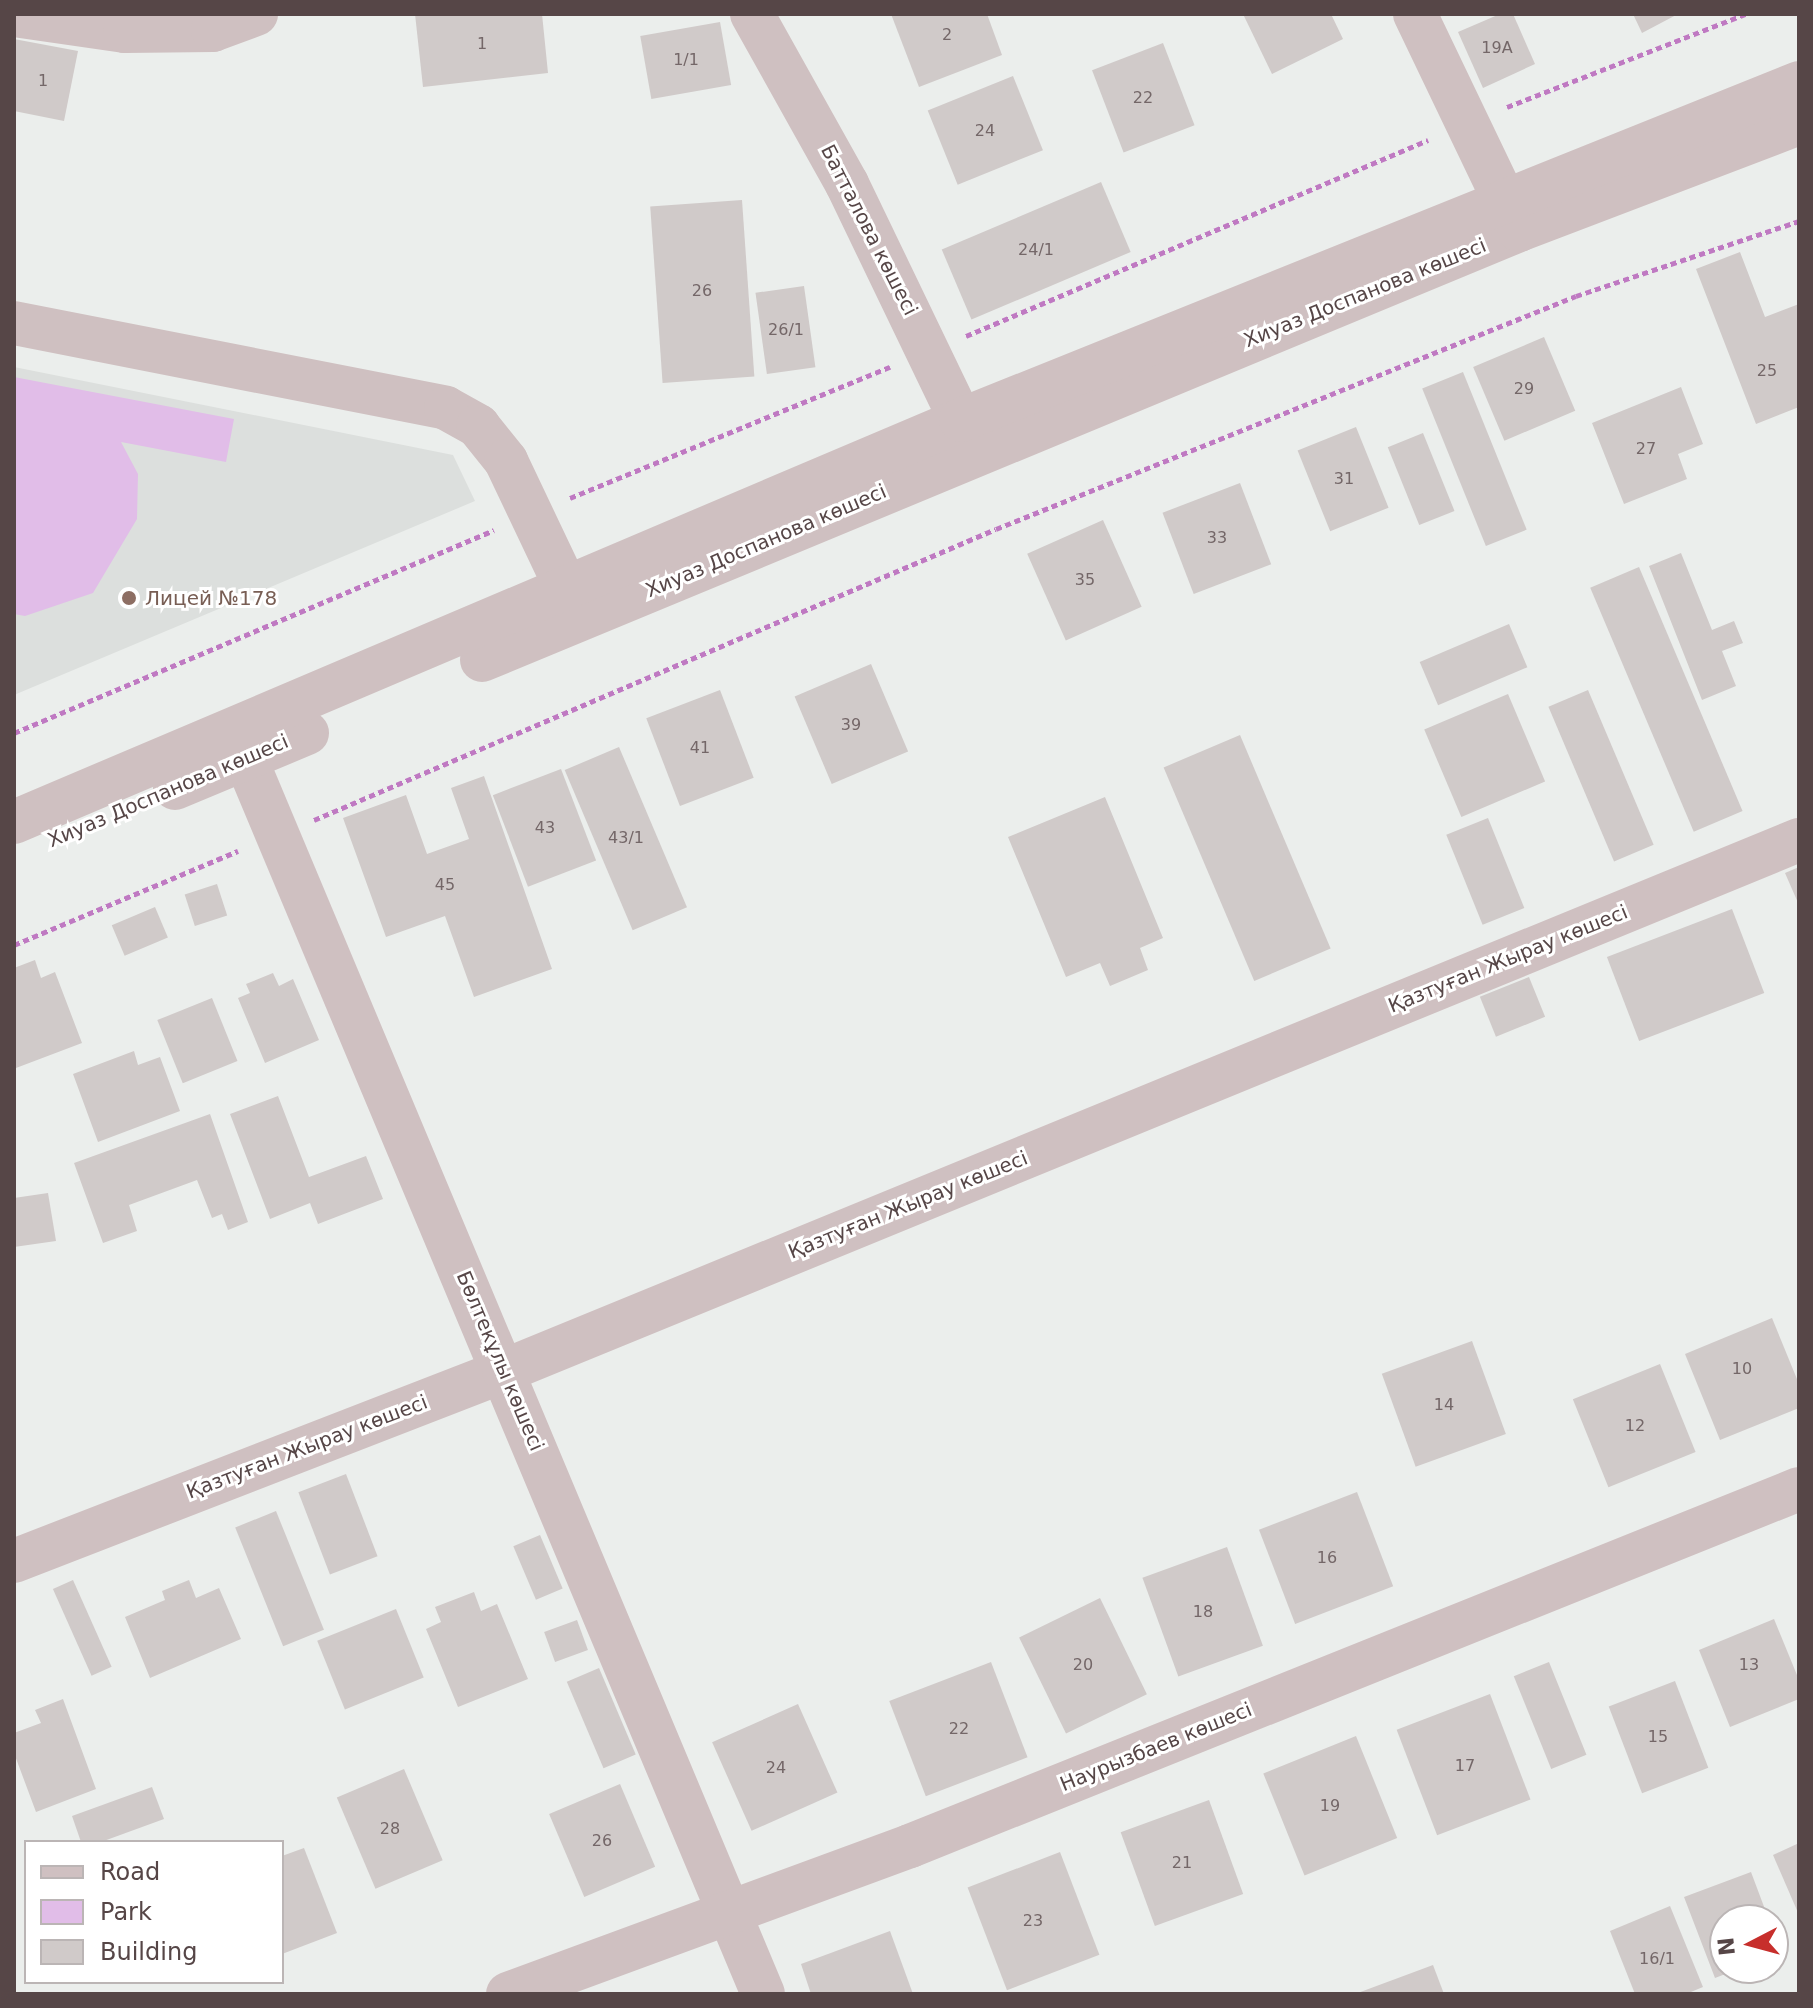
<!DOCTYPE html>
<html>
<head>
<meta charset="utf-8">
<style>
  body { margin:0 }
  #map { position:relative; width:1813px; height:2008px; overflow:hidden; background:#ebeeec; font-family:"DejaVu Sans",sans-serif }
  div>[style] { position:absolute }
  .education>* { inset:0; background:#dcdfdd }
  .green>* { inset:0; background:#e1bde8 }
  .building>* { inset:0; background:#d0cac9; transform-origin:0 0 }
  .path>* { height:5px; margin-top:-2.5px; transform-origin:0; background:repeating-linear-gradient(90deg,#bf79c2 0 6px,transparent 0 10px) }
  .minor>* { height:44px; margin:-22px; padding:0 22px; transform-origin:22px; border-radius:22px; background:#cfc0c1 }
  .dots>* { width:22px; height:22px; translate:-50% -50%; box-sizing:border-box; border:4px solid #fff; border-radius:50% }
  span { translate:-50% -50%; white-space:nowrap; text-align:center; line-height:1.15; -webkit-text-stroke:6px #fff; paint-order:stroke }
  .number-label { font-size:16px; color:#746768 }
  .number-label span { -webkit-text-stroke-width:0 }
  .street-label { font-size:20px; color:#564647 }
  .education-label { font-size:20px; color:#785e54 }
  .left { translate:0 -50%; text-align:left }
  .frame { position:absolute; inset:0; border:16px solid #564647; pointer-events:none }
  .legend { position:absolute; left:24px; top:1840px; width:260px; height:144px; box-sizing:border-box; background:#fff; border:2px solid #bbb5b5; margin:0; padding:10px 14px; list-style:none; font-size:24px; color:#564647 }
  .legend li { display:flex; align-items:center; gap:16px; height:40px }
  .legend b { width:40px; border:2px solid #bbb5b5 }
  .north { position:absolute; left:1709px; top:1904px; width:80px; height:80px; box-sizing:border-box; background:#fff; border:2px solid #bbb5b5; border-radius:50%; rotate:264deg; font-size:22px; font-weight:700; line-height:32px; text-align:center; color:#564647 }
  .north::after { content:''; display:block; margin:auto; width:28px; height:36px; background:#c72f2c; clip-path:polygon(50% 0,100% 100%,50% 72%,0 100%) }
</style>
</head>
<body>
<div id="map">
  <div class="education">
    <i style="clip-path:polygon(14px 367px,453px 455px,475px 501px,14px 695px)"></i>
  </div>
  <div class="green">
    <i style="clip-path:polygon(14px 377px,234px 419px,226px 462px,121px 442px,138px 474px,137px 519px,93px 593px,25px 616px,14px 614px)"></i>
  </div>
  <div class="building">
    <i style="clip-path:polygon(415px 14px,542px 14px,548px 73px,423px 87px)"></i>
    <i style="clip-path:polygon(891px 14px,987px 14px,1002px 55px,919px 87px)"></i>
    <i style="clip-path:polygon(1243px 14px,1331px 14px,1343px 39px,1272px 74px)"></i>
    <i style="clip-path:polygon(1500px 14px,1513px 14px,1535px 64px,1483px 88px,1458px 32px)"></i>
    <i style="clip-path:polygon(1633px 14px,1678px 14px,1642px 33px)"></i>
    <i style="left:720px;top:22px;width:64px;height:81px;rotate:80deg"></i>
    <i style="clip-path:polygon(14px 39px,78px 51px,64px 121px,14px 111px)"></i>
    <i style="left:1163px;top:43px;width:88px;height:76px;rotate:69deg"></i>
    <i style="left:1013px;top:76px;width:80px;height:92px;rotate:68deg"></i>
    <i style="left:1101px;top:182px;width:76px;height:173px;rotate:67deg"></i>
    <i style="left:742px;top:200px;width:177px;height:92px;rotate:86deg"></i>
    <i style="clip-path:polygon(1740px 252px,1765px 317px,1799px 304px,1799px 407px,1756px 424px,1696px 269px)"></i>
    <i style="left:804px;top:286px;width:82px;height:49px;rotate:82deg"></i>
    <i style="left:1544px;top:337px;width:80px;height:77px;rotate:67deg"></i>
    <i style="left:1463px;top:372px;width:170px;height:44px;rotate:68deg"></i>
    <i style="clip-path:polygon(1681px 387px,1703px 444px,1678px 454px,1687px 479px,1624px 504px,1592px 423px)"></i>
    <i style="left:1356px;top:427px;width:87px;height:63px;rotate:68deg"></i>
    <i style="left:1423px;top:433px;width:84px;height:38px;rotate:68deg"></i>
    <i style="left:1240px;top:483px;width:87px;height:83px;rotate:69deg"></i>
    <i style="left:1103px;top:520px;width:95px;height:83px;rotate:66deg"></i>
    <i style="clip-path:polygon(1681px 553px,1712px 630px,1734px 621px,1743px 643px,1722px 651px,1736px 686px,1702px 700px,1649px 566px)"></i>
    <i style="left:1639px;top:567px;width:265px;height:53px;rotate:67deg"></i>
    <i style="left:1509px;top:624px;width:47px;height:97px;rotate:67deg"></i>
    <i style="left:871px;top:664px;width:95px;height:83px;rotate:67deg"></i>
    <i style="left:720px;top:690px;width:94px;height:79px;rotate:69deg"></i>
    <i style="left:1588px;top:690px;width:168px;height:43px;rotate:67deg"></i>
    <i style="left:1508px;top:694px;width:95px;height:91px;rotate:67deg"></i>
    <i style="left:1240px;top:735px;width:232px;height:83px;rotate:67deg"></i>
    <i style="left:619px;top:747px;width:174px;height:59px;rotate:67deg"></i>
    <i style="left:561px;top:769px;width:98px;height:73px;rotate:69deg"></i>
    <i style="clip-path:polygon(484px 776px,552px 969px,474px 997px,445px 916px,386px 937px,343px 818px,406px 795px,427px 854px,469px 839px,451px 788px)"></i>
    <i style="clip-path:polygon(1105px 797px,1163px 938px,1140px 948px,1148px 970px,1110px 986px,1100px 963px,1066px 977px,1008px 837px)"></i>
    <i style="left:1488px;top:818px;width:97px;height:45px;rotate:68deg"></i>
    <i style="clip-path:polygon(1799px 867px,1799px 905px,1785px 873px)"></i>
    <i style="left:217px;top:884px;width:33px;height:34px;rotate:72deg"></i>
    <i style="left:155px;top:907px;width:33px;height:47px;rotate:67deg"></i>
    <i style="left:1732px;top:909px;width:90px;height:134px;rotate:69deg"></i>
    <i style="clip-path:polygon(35px 960px,41px 978px,55px 972px,82px 1043px,16px 1068px,14px 968px)"></i>
    <i style="clip-path:polygon(273px 973px,279px 986px,293px 979px,319px 1040px,265px 1063px,238px 998px,250px 993px,246px 984px)"></i>
    <i style="left:1529px;top:977px;width:43px;height:53px;rotate:68deg"></i>
    <i style="left:212px;top:998px;width:68px;height:59px;rotate:68deg"></i>
    <i style="clip-path:polygon(134px 1051px,138px 1065px,160px 1057px,180px 1111px,98px 1142px,73px 1074px)"></i>
    <i style="clip-path:polygon(278px 1096px,309px 1177px,366px 1156px,383px 1199px,318px 1224px,310px 1203px,270px 1219px,230px 1114px)"></i>
    <i style="clip-path:polygon(210px 1114px,248px 1222px,228px 1230px,222px 1214px,212px 1218px,197px 1180px,129px 1205px,137px 1231px,103px 1243px,74px 1163px)"></i>
    <i style="clip-path:polygon(48px 1193px,56px 1241px,14px 1247px,14px 1198px)"></i>
    <i style="clip-path:polygon(1772px 1318px,1799px 1384px,1799px 1408px,1720px 1440px,1685px 1354px)"></i>
    <i style="left:1472px;top:1341px;width:99px;height:96px;rotate:70deg"></i>
    <i style="left:1660px;top:1364px;width:95px;height:94px;rotate:68deg"></i>
    <i style="left:346px;top:1474px;width:88px;height:51px;rotate:69deg"></i>
    <i style="left:1357px;top:1492px;width:101px;height:105px;rotate:69deg"></i>
    <i style="left:276px;top:1511px;width:128px;height:44px;rotate:68deg"></i>
    <i style="left:540px;top:1535px;width:58px;height:29px;rotate:67deg"></i>
    <i style="left:1227px;top:1547px;width:105px;height:90px;rotate:70deg"></i>
    <i style="left:73px;top:1580px;width:95px;height:22px;rotate:66deg"></i>
    <i style="clip-path:polygon(189px 1580px,196px 1598px,219px 1588px,241px 1639px,150px 1678px,125px 1617px,165px 1600px,162px 1591px)"></i>
    <i style="clip-path:polygon(474px 1592px,481px 1611px,497px 1604px,528px 1679px,458px 1707px,426px 1629px,441px 1622px,435px 1607px)"></i>
    <i style="left:1100px;top:1598px;width:107px;height:90px;rotate:64deg"></i>
    <i style="left:396px;top:1609px;width:74px;height:85px;rotate:68deg"></i>
    <i style="clip-path:polygon(1774px 1619px,1799px 1680px,1799px 1699px,1730px 1727px,1699px 1650px)"></i>
    <i style="left:577px;top:1620px;width:32px;height:35px;rotate:70deg"></i>
    <i style="left:991px;top:1662px;width:102px;height:109px;rotate:69deg"></i>
    <i style="left:1549px;top:1662px;width:100px;height:38px;rotate:68deg"></i>
    <i style="left:599px;top:1668px;width:94px;height:35px;rotate:67deg"></i>
    <i style="left:1675px;top:1681px;width:93px;height:71px;rotate:69deg"></i>
    <i style="left:1490px;top:1694px;width:113px;height:100px;rotate:69deg"></i>
    <i style="clip-path:polygon(63px 1699px,96px 1789px,36px 1812px,14px 1753px,14px 1733px,41px 1723px,35px 1710px)"></i>
    <i style="left:798px;top:1704px;width:97px;height:94px;rotate:66deg"></i>
    <i style="left:1356px;top:1736px;width:110px;height:100px;rotate:68deg"></i>
    <i style="left:404px;top:1769px;width:99px;height:73px;rotate:67deg"></i>
    <i style="left:620px;top:1784px;width:90px;height:77px;rotate:67deg"></i>
    <i style="clip-path:polygon(152px 1787px,164px 1819px,101px 1842px,81px 1842px,72px 1816px)"></i>
    <i style="left:1209px;top:1800px;width:100px;height:94px;rotate:70deg"></i>
    <i style="clip-path:polygon(1799px 1843px,1799px 1915px,1773px 1855px)"></i>
    <i style="clip-path:polygon(304px 1848px,337px 1933px,282px 1954px,282px 1856px)"></i>
    <i style="left:1060px;top:1852px;width:110px;height:99px;rotate:69deg"></i>
    <i style="clip-path:polygon(1751px 1872px,1769px 1920px,1725px 1920px,1725px 1968px,1741px 1968px,1715px 1978px,1684px 1897px)"></i>
    <i style="clip-path:polygon(1670px 1906px,1703px 1987px,1686px 1994px,1635px 1994px,1610px 1931px)"></i>
    <i style="clip-path:polygon(890px 1931px,913px 1994px,811px 1994px,801px 1964px)"></i>
    <i style="clip-path:polygon(1433px 1965px,1444px 1994px,1355px 1994px)"></i>
  </div>
  <div class="path">
    <i style="left:1507px;top:107px;width:256px;rotate:-21.3deg"></i>
    <i style="left:966px;top:336px;width:502px;rotate:-22.99deg"></i>
    <i style="left:570px;top:498px;width:346px;rotate:-22.3deg"></i>
    <i style="left:14px;top:733px;width:521px;rotate:-22.92deg"></i>
    <i style="left:314px;top:820px;width:741px;rotate:-23.11deg"></i>
    <i style="left:996px;top:529px;width:625px;rotate:-21.89deg"></i>
    <i style="left:1576px;top:296px;width:235px;rotate:-18.6deg"></i>
    <i style="left:14px;top:945px;width:243px;rotate:-22.8deg"></i>
  </div>
  <div class="minor">
    <i style="left:752px;top:14px;width:195px;rotate:60.8deg"></i>
    <i style="left:847px;top:184px;width:291px;rotate:64.3deg"></i>
    <i style="left:1415px;top:14px;width:234px;rotate:64.4deg"></i>
    <i style="left:14px;top:15px;width:112px;rotate:8.2deg"></i>
    <i style="left:125px;top:31px;width:88px;rotate:-0.7deg"></i>
    <i style="left:213px;top:30px;width:46px;rotate:-20.4deg"></i>
    <i style="left:14px;top:323px;width:440px;rotate:11.1deg"></i>
    <i style="left:446px;top:408px;width:37px;rotate:29deg"></i>
    <i style="left:478px;top:426px;width:45px;rotate:51.3deg"></i>
    <i style="left:506px;top:461px;width:173px;rotate:64.6deg"></i>
    <i style="left:482px;top:660px;width:1123px;rotate:-22.52deg"></i>
    <i style="left:1519px;top:230px;width:300px;rotate:-20.9deg"></i>
    <i style="left:234px;top:731px;width:1369px;rotate:67.27deg"></i>
    <i style="left:175px;top:788px;width:143px;rotate:-22.6deg"></i>
    <i style="left:14px;top:822px;width:1029px;rotate:-23deg"></i>
    <i style="left:961px;top:420px;width:903px;rotate:-21.91deg"></i>
    <i style="left:14px;top:1561px;width:526px;rotate:-21.19deg"></i>
    <i style="left:504px;top:1371px;width:1400px;rotate:-22.3deg"></i>
    <i style="left:508px;top:1994px;width:428px;rotate:-20.2deg"></i>
    <i style="left:910px;top:1846px;width:958px;rotate:-21.88deg"></i>
  </div>
  <div class="dots">
    <i style="left:129px;top:598px;background:#8d6e63"></i>
  </div>
  <div class="number-label">
    <span style="left:947px;top:35px">2</span>
    <span style="left:482px;top:44px">1</span>
    <span style="left:1497px;top:48px">19А</span>
    <span style="left:686px;top:60px">1/1</span>
    <span style="left:43px;top:81px">1</span>
    <span style="left:1143px;top:98px">22</span>
    <span style="left:985px;top:131px">24</span>
    <span style="left:1036px;top:250px">24/1</span>
    <span style="left:702px;top:291px">26</span>
    <span style="left:786px;top:330px">26/1</span>
    <span style="left:1767px;top:371px">25</span>
    <span style="left:1524px;top:389px">29</span>
    <span style="left:1646px;top:449px">27</span>
    <span style="left:1344px;top:479px">31</span>
    <span style="left:1217px;top:538px">33</span>
    <span style="left:1085px;top:580px">35</span>
    <span style="left:851px;top:725px">39</span>
    <span style="left:700px;top:748px">41</span>
    <span style="left:545px;top:828px">43</span>
    <span style="left:626px;top:838px">43/1</span>
    <span style="left:445px;top:885px">45</span>
    <span style="left:1742px;top:1369px">10</span>
    <span style="left:1444px;top:1405px">14</span>
    <span style="left:1635px;top:1426px">12</span>
    <span style="left:1327px;top:1558px">16</span>
    <span style="left:1203px;top:1612px">18</span>
    <span style="left:1083px;top:1665px">20</span>
    <span style="left:1749px;top:1665px">13</span>
    <span style="left:959px;top:1729px">22</span>
    <span style="left:1658px;top:1737px">15</span>
    <span style="left:1465px;top:1766px">17</span>
    <span style="left:776px;top:1768px">24</span>
    <span style="left:1330px;top:1806px">19</span>
    <span style="left:390px;top:1829px">28</span>
    <span style="left:602px;top:1841px">26</span>
    <span style="left:1182px;top:1863px">21</span>
    <span style="left:1033px;top:1921px">23</span>
    <span style="left:1657px;top:1959px">16/1</span>
  </div>
  <div class="street-label">
    <span style="left:869px;top:230px;rotate:63deg">Батталова көшесі</span>
    <span style="left:1365px;top:293px;rotate:-22deg">Хиуаз Доспанова көшесі</span>
    <span style="left:766px;top:541px;rotate:-23deg">Хиуаз Доспанова көшесі</span>
    <span style="left:168px;top:791px;rotate:-23deg">Хиуаз Доспанова көшесі</span>
    <span style="left:1508px;top:959px;rotate:-22deg">Қазтуған Жырау көшесі</span>
    <span style="left:908px;top:1205px;rotate:-22deg">Қазтуған Жырау көшесі</span>
    <span style="left:500px;top:1361px;rotate:67deg">Бөлтекұлы көшесі</span>
    <span style="left:307px;top:1447px;rotate:-21deg">Қазтуған Жырау көшесі</span>
    <span style="left:1156px;top:1747px;rotate:-22deg">Наурызбаев көшесі</span>
  </div>
  <div class="education-label">
    <span class="left" style="left:145px;top:598px">Лицей №178</span>
  </div>
  <div class="frame"></div>
  <ul class="legend">
  <li><b style="height:10px;background:#cfc0c1"></b>Road</li>
  <li><b style="height:22px;background:#e1bde8"></b>Park</li>
  <li><b style="height:22px;background:#d0cac9"></b>Building</li>
  </ul>
  <div class="north">N</div>
</div>
</body>
</html>
